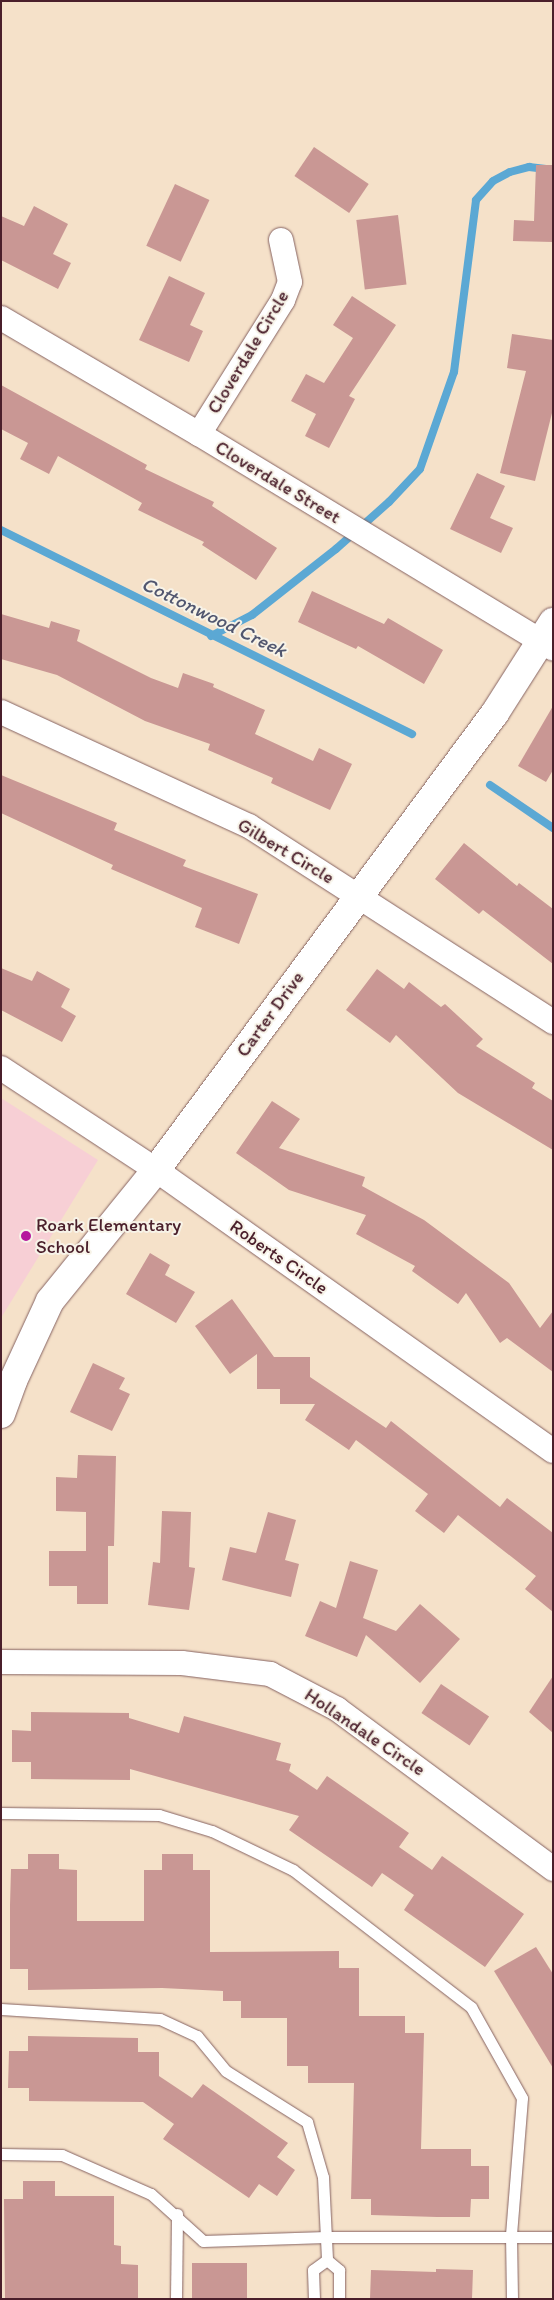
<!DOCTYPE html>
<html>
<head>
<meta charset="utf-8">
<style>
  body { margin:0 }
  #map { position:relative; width:554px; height:2300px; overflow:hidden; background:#f5e1c9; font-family:Itim,sans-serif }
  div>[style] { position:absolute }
  .built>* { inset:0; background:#f7cfd5 }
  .stream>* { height:8px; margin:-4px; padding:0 4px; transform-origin:4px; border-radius:4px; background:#5ba8d4 }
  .building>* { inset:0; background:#c99794; transform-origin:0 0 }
  .roads { filter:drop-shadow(0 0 1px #866362) drop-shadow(0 0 1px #866362) }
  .service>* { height:11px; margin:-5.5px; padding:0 5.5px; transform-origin:5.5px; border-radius:5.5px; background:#fff }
  .minor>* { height:24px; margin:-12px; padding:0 12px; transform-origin:12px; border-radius:12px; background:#fff }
  .tertiary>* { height:28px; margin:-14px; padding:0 14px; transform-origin:14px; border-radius:14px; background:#fff }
  .dots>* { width:14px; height:14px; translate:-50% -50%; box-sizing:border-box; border:2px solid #f7f3e8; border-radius:50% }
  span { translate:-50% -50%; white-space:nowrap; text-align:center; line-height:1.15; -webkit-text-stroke:4px #f7f3e8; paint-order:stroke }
  .street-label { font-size:19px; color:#4a1f2b }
  .poi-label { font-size:19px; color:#4a1f2b }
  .left { translate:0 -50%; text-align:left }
  .water-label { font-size:20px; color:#51566f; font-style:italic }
  .frame { position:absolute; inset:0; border:2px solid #4a1f2b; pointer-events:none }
</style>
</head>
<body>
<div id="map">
  <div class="built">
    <i style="clip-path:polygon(1px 1098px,98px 1160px,1px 1318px)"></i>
  </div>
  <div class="stream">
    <i style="left:1px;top:530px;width:459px;rotate:26.4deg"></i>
    <i style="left:211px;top:636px;width:46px;rotate:-27.1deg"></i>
    <i style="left:252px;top:615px;width:107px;rotate:-38.2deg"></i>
    <i style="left:336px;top:549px;width:71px;rotate:-41.6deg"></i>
    <i style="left:389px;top:502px;width:45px;rotate:-46.8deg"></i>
    <i style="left:420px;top:469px;width:103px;rotate:-70.7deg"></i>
    <i style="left:454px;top:372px;width:173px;rotate:-82.7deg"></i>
    <i style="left:476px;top:200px;width:25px;rotate:-48deg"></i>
    <i style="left:493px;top:181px;width:19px;rotate:-28deg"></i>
    <i style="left:510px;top:172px;width:20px;rotate:-15deg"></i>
    <i style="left:529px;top:167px;width:17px;rotate:7deg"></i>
    <i style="left:490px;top:785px;width:76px;rotate:34.3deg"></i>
  </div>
  <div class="building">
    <i style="left:314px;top:147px;width:66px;height:35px;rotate:34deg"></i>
    <i style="clip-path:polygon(536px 165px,553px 165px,553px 242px,513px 241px,514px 220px,534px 221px)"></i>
    <i style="left:175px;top:184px;width:38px;height:68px;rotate:25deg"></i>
    <i style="clip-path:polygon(34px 206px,68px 224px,53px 254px,71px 263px,58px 289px,1px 260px,1px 216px,24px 226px)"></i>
    <i style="left:398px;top:215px;width:70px;height:42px;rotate:83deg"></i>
    <i style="clip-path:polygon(169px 276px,205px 293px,190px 325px,203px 331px,189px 362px,139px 340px)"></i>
    <i style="clip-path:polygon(352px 296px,396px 325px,349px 396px,355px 399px,329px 448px,305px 436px,316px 414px,291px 401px,306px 374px,324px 383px,353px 338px,333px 325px)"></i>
    <i style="clip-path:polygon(512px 334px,553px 340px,553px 409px,535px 481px,500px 473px,526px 371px,507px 368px)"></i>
    <i style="clip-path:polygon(1px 385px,147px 465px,145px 469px,214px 502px,212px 506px,277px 548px,256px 580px,202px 545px,204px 542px,138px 510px,142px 503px,58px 456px,49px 474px,20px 459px,28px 443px,1px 429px)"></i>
    <i style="clip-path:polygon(477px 473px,505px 486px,490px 518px,513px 528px,501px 553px,450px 529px)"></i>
    <i style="clip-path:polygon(312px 591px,384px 624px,388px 618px,443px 650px,424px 684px,358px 646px,356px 649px,298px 622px)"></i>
    <i style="clip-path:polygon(1px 614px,49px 628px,51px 621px,80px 630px,77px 641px,151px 678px,178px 688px,183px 673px,214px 684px,213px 687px,265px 710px,255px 734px,313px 761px,319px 748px,352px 764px,330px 810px,271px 783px,273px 778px,208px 750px,210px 744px,145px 721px,57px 675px,1px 659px)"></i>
    <i style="clip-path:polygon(553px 706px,553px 770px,546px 782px,518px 766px)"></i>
    <i style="clip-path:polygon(1px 775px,117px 823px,114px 830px,186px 860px,183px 866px,258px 894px,239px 944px,195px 927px,202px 908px,111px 869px,113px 865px,1px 813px)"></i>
    <i style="clip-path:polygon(464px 843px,517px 886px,519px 883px,553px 909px,553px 964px,483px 910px,479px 914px,435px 879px)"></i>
    <i style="clip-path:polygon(1px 968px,32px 981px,37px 971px,70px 989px,61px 1007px,76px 1016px,62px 1042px,1px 1010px)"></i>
    <i style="clip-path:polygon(377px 969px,404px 989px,409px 982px,441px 1007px,445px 1004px,483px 1039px,476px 1046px,535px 1083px,532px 1088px,553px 1101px,553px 1150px,458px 1093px,396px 1035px,390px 1043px,346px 1010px)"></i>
    <i style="clip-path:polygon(272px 1101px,300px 1119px,279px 1148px,365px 1177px,362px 1186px,424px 1220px,509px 1283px,540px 1328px,553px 1311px,553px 1372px,507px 1338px,500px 1343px,466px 1293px,458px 1304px,412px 1271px,415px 1266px,356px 1234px,366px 1215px,289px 1190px,236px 1153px)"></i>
    <i style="clip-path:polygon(150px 1253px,170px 1265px,165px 1275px,195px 1292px,176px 1323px,126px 1294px)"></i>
    <i style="clip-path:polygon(232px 1299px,274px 1357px,310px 1357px,310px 1377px,386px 1428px,391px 1421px,500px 1507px,507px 1498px,553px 1533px,553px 1612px,525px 1589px,536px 1576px,458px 1515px,444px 1533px,415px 1511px,428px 1494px,356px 1440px,349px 1450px,305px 1420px,315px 1404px,280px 1404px,280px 1389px,257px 1389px,257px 1354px,230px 1374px,195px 1326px)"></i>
    <i style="clip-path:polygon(93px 1363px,125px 1378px,119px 1389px,130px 1394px,112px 1431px,70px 1412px)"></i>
    <i style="clip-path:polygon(78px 1455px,116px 1456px,114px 1546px,108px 1546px,108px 1604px,77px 1604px,77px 1586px,49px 1586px,49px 1551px,86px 1551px,86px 1512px,56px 1511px,56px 1477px,77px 1478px)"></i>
    <i style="clip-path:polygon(162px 1511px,191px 1512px,189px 1567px,195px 1568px,189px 1610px,148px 1605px,153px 1562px,160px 1563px)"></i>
    <i style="clip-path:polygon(268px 1512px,296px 1520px,285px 1560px,299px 1564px,291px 1597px,222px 1580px,230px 1547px,256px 1553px)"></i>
    <i style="clip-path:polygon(350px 1561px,378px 1570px,363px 1618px,396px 1631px,420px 1604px,460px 1639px,420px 1683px,366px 1635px,357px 1657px,305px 1636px,320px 1601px,336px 1608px)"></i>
    <i style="clip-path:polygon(553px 1676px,553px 1733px,529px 1712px)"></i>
    <i style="left:441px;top:1684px;width:58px;height:35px;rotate:34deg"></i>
    <i style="clip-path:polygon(31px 1712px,129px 1713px,129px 1718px,179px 1733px,184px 1716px,281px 1743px,276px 1760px,291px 1764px,289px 1771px,317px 1790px,327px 1776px,409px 1833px,399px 1847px,432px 1870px,442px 1856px,524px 1914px,485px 1967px,404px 1910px,414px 1895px,382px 1873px,372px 1887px,289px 1830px,299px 1816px,130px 1769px,130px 1780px,31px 1779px,31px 1762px,12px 1762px,12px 1730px,31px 1731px)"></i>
    <i style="clip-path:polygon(28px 1854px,59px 1854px,59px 1869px,77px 1870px,77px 1921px,144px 1921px,144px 1870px,162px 1870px,162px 1854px,193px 1854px,193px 1870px,210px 1870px,210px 1952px,339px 1951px,339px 1968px,359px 1968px,359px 2016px,405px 2016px,405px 2033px,424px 2033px,421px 2149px,471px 2149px,471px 2166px,489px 2166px,489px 2199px,471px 2199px,470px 2217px,437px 2217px,371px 2215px,371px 2199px,351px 2199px,354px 2083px,308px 2083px,308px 2066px,287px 2066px,287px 2018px,241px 2018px,241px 2001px,223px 2001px,223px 1991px,162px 1988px,28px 1990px,28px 1969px,10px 1969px,10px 1905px,11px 1869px,28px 1869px)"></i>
    <i style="clip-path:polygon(536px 1947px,553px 1974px,553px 2068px,494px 1971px)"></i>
    <i style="clip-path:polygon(28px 2036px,138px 2038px,138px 2052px,159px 2052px,159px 2076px,192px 2098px,203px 2084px,288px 2143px,277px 2157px,295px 2170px,277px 2196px,259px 2184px,249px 2198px,163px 2139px,174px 2124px,143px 2102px,29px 2101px,29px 2088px,8px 2088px,9px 2051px,28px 2051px)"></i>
    <i style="clip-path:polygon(23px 2181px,55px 2181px,55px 2196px,114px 2196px,114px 2245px,121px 2246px,121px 2264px,138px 2265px,138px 2299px,5px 2299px,4px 2199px,23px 2199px)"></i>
    <i style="left:192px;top:2263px;width:55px;height:36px"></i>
    <i style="clip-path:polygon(436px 2269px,473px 2270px,472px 2299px,370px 2299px,371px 2270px,436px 2272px)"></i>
  </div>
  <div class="roads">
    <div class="service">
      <i style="left:1px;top:1813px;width:158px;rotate:0.7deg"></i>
      <i style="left:159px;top:1815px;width:55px;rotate:16.8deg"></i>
      <i style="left:212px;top:1831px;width:90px;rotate:25.7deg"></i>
      <i style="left:293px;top:1870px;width:225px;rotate:37.6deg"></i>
      <i style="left:471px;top:2007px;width:104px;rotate:60.7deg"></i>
      <i style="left:522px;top:2098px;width:137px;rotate:94.6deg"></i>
      <i style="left:511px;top:2235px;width:64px;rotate:89.1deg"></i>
      <i style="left:1px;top:2009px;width:159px;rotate:3.6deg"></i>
      <i style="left:160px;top:2019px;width:41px;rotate:24.7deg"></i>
      <i style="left:197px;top:2036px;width:45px;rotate:50.4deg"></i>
      <i style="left:226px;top:2071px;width:96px;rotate:32.2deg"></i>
      <i style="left:307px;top:2122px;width:57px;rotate:73.8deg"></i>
      <i style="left:323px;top:2177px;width:83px;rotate:87.2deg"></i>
      <i style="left:327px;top:2260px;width:16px;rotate:40deg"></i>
      <i style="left:339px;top:2270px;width:29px;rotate:90deg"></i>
      <i style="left:1px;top:2154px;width:61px;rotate:0.9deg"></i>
      <i style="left:62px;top:2155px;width:97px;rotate:23.7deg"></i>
      <i style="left:151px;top:2194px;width:70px;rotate:42.1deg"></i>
      <i style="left:203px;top:2241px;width:123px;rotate:-1.9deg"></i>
      <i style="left:326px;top:2237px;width:227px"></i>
      <i style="left:176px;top:2299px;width:85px;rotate:-89.3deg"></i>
      <i style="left:314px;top:2299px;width:29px;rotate:-92deg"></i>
      <i style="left:313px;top:2270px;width:17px;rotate:-36deg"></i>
    </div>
    <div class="minor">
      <i style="left:1px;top:318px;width:229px;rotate:30.4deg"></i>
      <i style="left:199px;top:434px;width:414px;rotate:31.2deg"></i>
      <i style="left:199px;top:434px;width:158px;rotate:-57.9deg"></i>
      <i style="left:283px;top:300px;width:19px;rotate:-69deg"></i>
      <i style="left:290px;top:282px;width:43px;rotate:-102.1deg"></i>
      <i style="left:1px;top:712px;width:273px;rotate:24.7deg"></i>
      <i style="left:249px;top:826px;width:362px;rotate:32.8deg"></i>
      <i style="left:1px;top:1068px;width:186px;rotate:33.3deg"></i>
      <i style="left:156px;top:1170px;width:486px;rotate:35.3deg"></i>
      <i style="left:1px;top:1662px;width:181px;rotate:0.3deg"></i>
      <i style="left:182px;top:1663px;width:89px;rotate:7.1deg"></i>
      <i style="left:270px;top:1674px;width:76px;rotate:27.6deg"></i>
      <i style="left:337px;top:1709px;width:269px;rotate:36.5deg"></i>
    </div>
    <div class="tertiary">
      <i style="left:1px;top:1414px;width:35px;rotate:-70deg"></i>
      <i style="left:13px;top:1381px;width:88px;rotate:-65.2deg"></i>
      <i style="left:50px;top:1301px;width:169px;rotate:-51deg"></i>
      <i style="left:156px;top:1170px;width:569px;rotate:-53.43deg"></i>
      <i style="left:495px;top:713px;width:108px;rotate:-57.5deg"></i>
    </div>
  </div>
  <div class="dots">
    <i style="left:26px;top:1236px;background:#b5179e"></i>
  </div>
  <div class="street-label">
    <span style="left:248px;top:352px;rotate:-59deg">Cloverdale Circle</span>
    <span style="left:278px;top:482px;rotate:31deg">Cloverdale Street</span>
    <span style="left:286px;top:851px;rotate:31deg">Gilbert Circle</span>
    <span style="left:270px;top:1014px;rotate:-54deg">Carter Drive</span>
    <span style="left:279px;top:1257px;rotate:35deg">Roberts Circle</span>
    <span style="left:365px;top:1732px;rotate:34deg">Hollandale Circle</span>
  </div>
  <div class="poi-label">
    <span class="left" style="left:36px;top:1236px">Roark Elementary<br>School</span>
  </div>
  <div class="water-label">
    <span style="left:214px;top:617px;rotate:26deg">Cottonwood Creek</span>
  </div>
  <div class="frame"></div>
</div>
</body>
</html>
